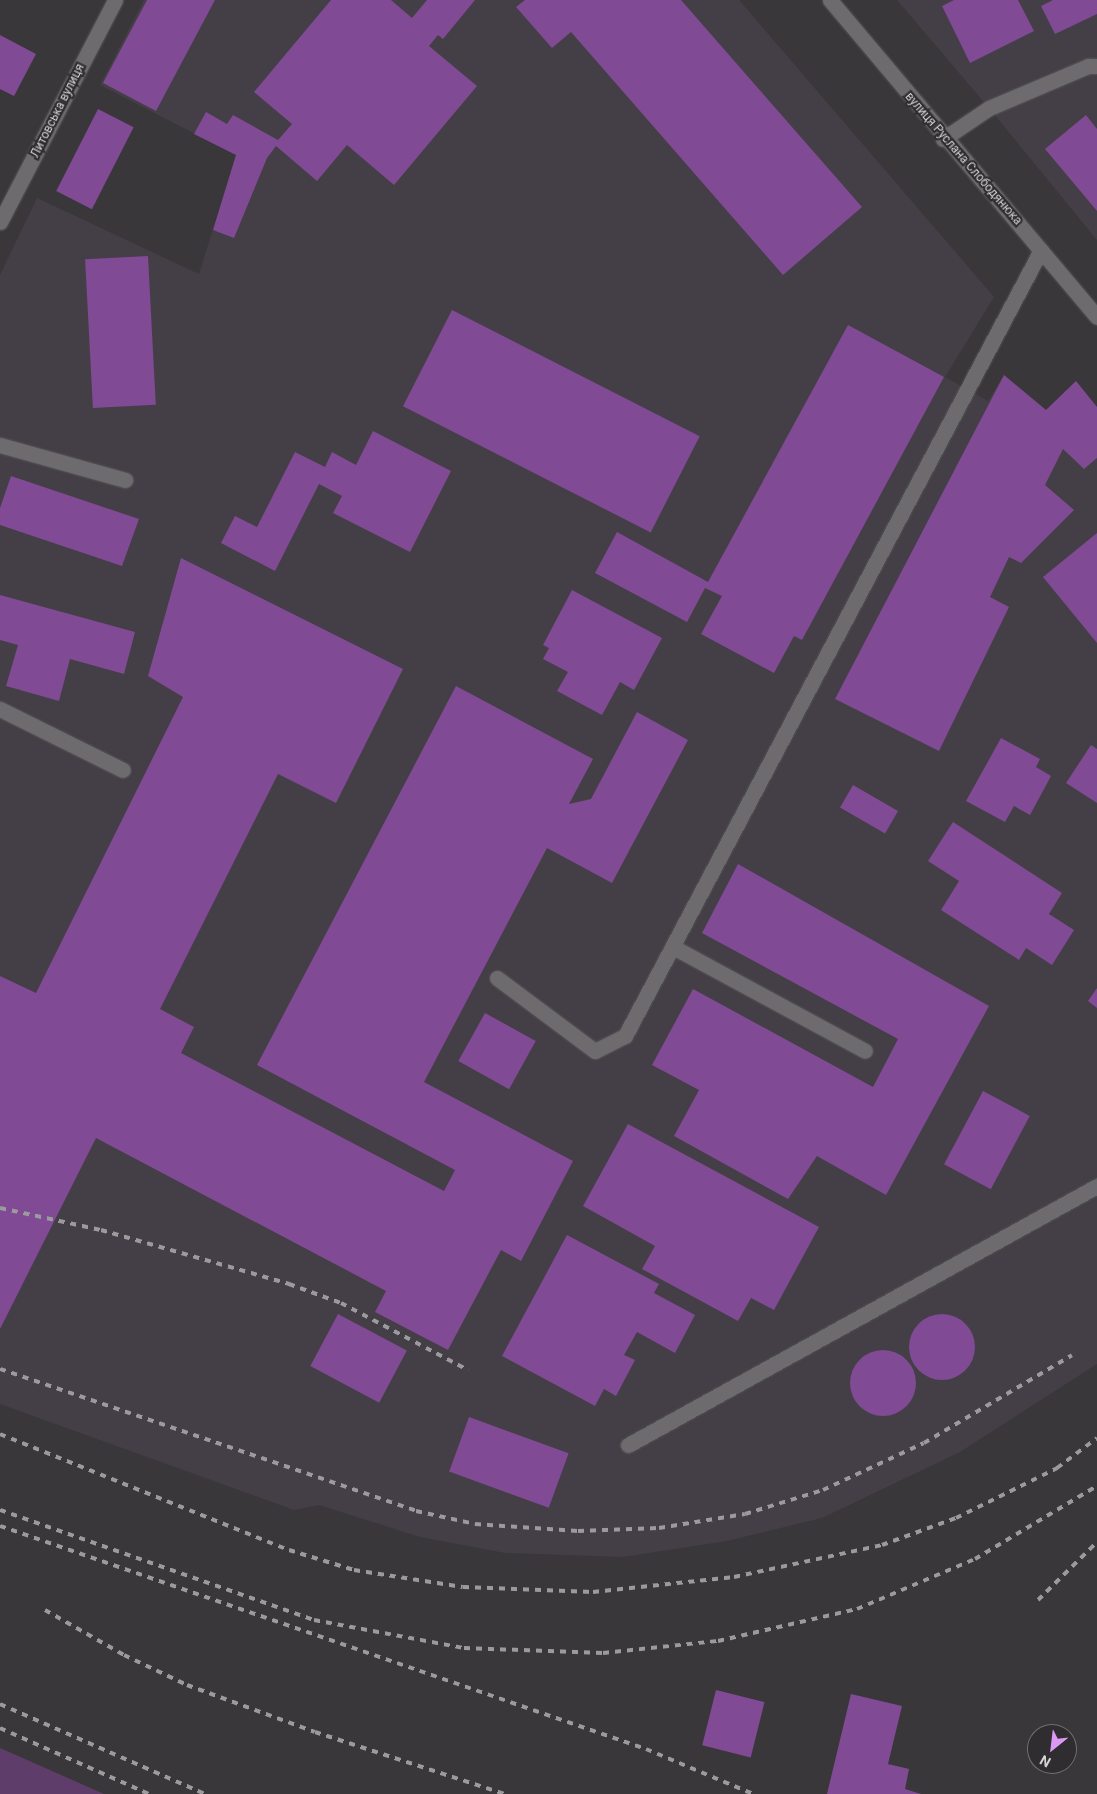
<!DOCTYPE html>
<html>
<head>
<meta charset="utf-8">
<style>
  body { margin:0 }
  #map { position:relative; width:1097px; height:1794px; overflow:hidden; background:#39373a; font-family:Roboto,sans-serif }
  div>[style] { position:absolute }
  .built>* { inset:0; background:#443e46 }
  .green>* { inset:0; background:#5e3d6a }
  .building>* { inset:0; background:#804a94; transform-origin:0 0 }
  .round { border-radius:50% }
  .roads { filter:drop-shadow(0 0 1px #565557) drop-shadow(0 0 1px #565557) }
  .minor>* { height:15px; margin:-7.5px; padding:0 7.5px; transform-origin:7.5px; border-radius:7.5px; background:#6d6b6e }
  .rail>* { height:4px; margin-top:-2px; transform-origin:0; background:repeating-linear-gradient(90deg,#9b9a9c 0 6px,transparent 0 12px) }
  span { translate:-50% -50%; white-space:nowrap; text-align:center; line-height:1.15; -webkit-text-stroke:4.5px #2f2d2f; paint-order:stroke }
  .street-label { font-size:12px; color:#d4d3d5 }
  .north { position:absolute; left:1027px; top:1724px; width:50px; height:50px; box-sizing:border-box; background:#2f2d2f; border:1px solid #716f71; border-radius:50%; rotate:209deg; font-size:14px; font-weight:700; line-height:20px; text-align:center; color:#d4d3d5 }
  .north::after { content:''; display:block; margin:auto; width:18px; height:22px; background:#db99f5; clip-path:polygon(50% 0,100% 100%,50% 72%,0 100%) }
</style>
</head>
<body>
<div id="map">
  <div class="built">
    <i style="clip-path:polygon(144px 0,739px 0,994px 297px,945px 377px,988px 401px,1004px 375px,1046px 410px,1076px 381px,1097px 407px,1097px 1364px,960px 1452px,822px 1518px,727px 1541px,623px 1557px,505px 1553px,420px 1537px,319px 1505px,294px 1510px,0 1404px,0 275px,37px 198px,199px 274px,236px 155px,100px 85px)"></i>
    <i style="clip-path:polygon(897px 0,1097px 0,1097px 240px,989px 108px)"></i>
  </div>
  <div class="green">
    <i style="clip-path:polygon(0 1748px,25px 1759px,104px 1794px,0 1794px)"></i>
  </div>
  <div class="building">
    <i style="clip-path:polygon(147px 0,215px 0,156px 111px,103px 83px)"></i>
    <i style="clip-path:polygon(331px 0,391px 0,412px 18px,427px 0,475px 0,443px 39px,438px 35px,429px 46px,477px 86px,394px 185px,347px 145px,317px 181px,276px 146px,267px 158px,234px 238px,213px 230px,236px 155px,194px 134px,206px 112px,227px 124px,233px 115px,278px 140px,292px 124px,254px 92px)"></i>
    <i style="clip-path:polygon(525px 0,681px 0,862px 207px,783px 275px,571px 32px,552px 48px,516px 7px)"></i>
    <i style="clip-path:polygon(954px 0,1018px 0,1034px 31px,970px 63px,942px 6px)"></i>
    <i style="clip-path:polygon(1053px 0,1097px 0,1097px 14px,1055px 34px,1041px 6px)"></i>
    <i style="clip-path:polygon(0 35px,36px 54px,14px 96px,0 89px)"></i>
    <i style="left:98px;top:109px;width:40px;height:92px;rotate:27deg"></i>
    <i style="clip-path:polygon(1086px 115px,1097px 129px,1097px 211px,1045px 149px)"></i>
    <i style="left:148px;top:256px;width:149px;height:63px;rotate:87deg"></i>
    <i style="left:452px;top:310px;width:278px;height:108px;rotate:27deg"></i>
    <i style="clip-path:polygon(848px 325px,944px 377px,802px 640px,794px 636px,774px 673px,701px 634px,722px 596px,705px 588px,687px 622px,595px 573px,617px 532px,708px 582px)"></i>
    <i style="clip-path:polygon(1004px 375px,1046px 410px,1076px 381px,1097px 407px,1097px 458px,1084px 469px,1063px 449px,1045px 485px,1074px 510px,1021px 563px,1009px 557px,990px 597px,1009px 607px,939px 751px,835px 699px)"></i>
    <i style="clip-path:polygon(373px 431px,451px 471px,410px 552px,333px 513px,342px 496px,319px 484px,275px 571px,221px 543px,235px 516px,257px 527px,295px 452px,325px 467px,332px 452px,356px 465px)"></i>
    <i style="clip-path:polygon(11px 476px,139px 519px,122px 566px,0 525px,0 508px)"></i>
    <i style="clip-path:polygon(1097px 533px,1097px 643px,1043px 577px)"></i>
    <i style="clip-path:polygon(181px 558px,403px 669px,336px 803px,278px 774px,160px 1009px,194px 1027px,181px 1053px,444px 1191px,455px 1170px,257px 1065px,456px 686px,593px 759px,569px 804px,591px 799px,637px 712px,688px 740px,612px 883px,547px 848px,424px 1082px,573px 1161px,521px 1261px,501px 1250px,448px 1350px,375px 1312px,386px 1291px,96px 1138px,0 1329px,0 976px,36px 993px,183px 697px,148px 676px)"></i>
    <i style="clip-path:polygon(572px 590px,662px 638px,634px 690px,620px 682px,602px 715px,557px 691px,568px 672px,543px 659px,549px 648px,543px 645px)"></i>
    <i style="clip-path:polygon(0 595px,135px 632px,124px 674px,70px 659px,59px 701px,6px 686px,18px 645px,0 640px)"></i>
    <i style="clip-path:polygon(1001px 738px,1040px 759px,1036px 767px,1051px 776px,1030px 815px,1014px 806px,1005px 822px,966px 801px)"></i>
    <i style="clip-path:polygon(1091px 745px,1097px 749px,1097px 803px,1066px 783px)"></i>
    <i style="left:853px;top:785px;width:52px;height:26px;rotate:30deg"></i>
    <i style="clip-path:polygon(953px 822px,1062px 893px,1049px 914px,1074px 930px,1052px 965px,1026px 948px,1019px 960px,941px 910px,959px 881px,928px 861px)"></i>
    <i style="clip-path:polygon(738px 864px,989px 1006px,886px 1195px,817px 1156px,788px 1199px,674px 1136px,699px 1090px,652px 1065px,693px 989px,873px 1087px,898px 1039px,702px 933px)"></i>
    <i style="clip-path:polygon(1097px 988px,1097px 1008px,1088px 1001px)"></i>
    <i style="left:485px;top:1013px;width:58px;height:55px;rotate:29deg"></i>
    <i style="left:983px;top:1091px;width:53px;height:83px;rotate:28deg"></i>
    <i style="clip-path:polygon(628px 1124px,819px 1227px,774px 1310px,751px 1298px,738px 1321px,642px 1269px,655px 1246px,583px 1206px)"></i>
    <i style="clip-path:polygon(567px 1235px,659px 1284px,654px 1293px,695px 1315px,675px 1353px,637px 1332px,624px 1355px,635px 1360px,616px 1396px,604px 1389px,595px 1406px,502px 1356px)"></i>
    <i style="left:338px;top:1314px;width:78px;height:59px;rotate:28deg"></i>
    <i class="round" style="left:909px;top:1314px;width:66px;height:66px"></i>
    <i class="round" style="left:850px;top:1350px;width:66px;height:66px"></i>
    <i style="left:469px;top:1417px;width:106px;height:58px;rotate:20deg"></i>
    <i style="left:716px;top:1690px;width:50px;height:57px;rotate:14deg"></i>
    <i style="clip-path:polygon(851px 1694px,902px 1706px,888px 1764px,909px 1769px,905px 1789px,921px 1794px,827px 1794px)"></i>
  </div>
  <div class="roads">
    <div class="minor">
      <i style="left:830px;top:0;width:414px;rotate:49.9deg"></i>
      <i style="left:943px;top:139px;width:55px;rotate:-34deg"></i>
      <i style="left:989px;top:108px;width:108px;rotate:-23deg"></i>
      <i style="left:1088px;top:66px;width:9px"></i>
      <i style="left:0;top:222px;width:250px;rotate:-62.6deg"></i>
      <i style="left:0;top:445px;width:130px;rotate:15.6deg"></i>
      <i style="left:0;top:709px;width:137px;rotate:26.4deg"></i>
      <i style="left:673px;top:947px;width:218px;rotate:28.4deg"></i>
      <i style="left:497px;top:978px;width:122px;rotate:36.7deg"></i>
      <i style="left:595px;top:1051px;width:34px;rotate:-27deg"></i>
      <i style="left:625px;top:1036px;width:889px;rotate:-62.11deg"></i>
      <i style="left:628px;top:1445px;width:536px;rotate:-28.91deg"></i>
    </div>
  </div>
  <div class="rail">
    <i style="left:0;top:1208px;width:103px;rotate:12.3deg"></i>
    <i style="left:101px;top:1230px;width:196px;rotate:16deg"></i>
    <i style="left:289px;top:1284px;width:55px;rotate:20.1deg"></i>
    <i style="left:341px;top:1303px;width:144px;rotate:27.8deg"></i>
    <i style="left:0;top:1369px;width:440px;rotate:18.8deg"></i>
    <i style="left:416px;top:1511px;width:60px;rotate:12.4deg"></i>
    <i style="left:475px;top:1524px;width:103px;rotate:3.9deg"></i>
    <i style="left:578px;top:1531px;width:81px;rotate:-2.1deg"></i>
    <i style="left:659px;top:1528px;width:87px;rotate:-9.2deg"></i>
    <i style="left:745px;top:1514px;width:82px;rotate:-17.1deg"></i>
    <i style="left:823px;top:1490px;width:111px;rotate:-25deg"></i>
    <i style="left:924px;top:1443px;width:172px;rotate:-30.7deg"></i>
    <i style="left:0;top:1434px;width:311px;rotate:21.9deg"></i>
    <i style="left:289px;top:1550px;width:68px;rotate:17.1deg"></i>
    <i style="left:354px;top:1570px;width:110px;rotate:8.9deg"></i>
    <i style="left:463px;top:1587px;width:130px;rotate:2.2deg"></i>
    <i style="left:593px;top:1592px;width:142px;rotate:-6.1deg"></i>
    <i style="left:734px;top:1577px;width:151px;rotate:-12.2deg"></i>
    <i style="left:882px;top:1545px;width:79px;rotate:-20deg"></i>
    <i style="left:956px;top:1518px;width:113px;rotate:-26.3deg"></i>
    <i style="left:1057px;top:1468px;width:50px;rotate:-36.9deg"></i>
    <i style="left:0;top:1510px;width:333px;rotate:19.3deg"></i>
    <i style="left:314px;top:1620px;width:153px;rotate:10.6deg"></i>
    <i style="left:464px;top:1648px;width:139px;rotate:2.1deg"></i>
    <i style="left:603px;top:1653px;width:116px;rotate:-6deg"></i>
    <i style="left:718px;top:1641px;width:143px;rotate:-13deg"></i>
    <i style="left:857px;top:1609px;width:128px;rotate:-23deg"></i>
    <i style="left:975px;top:1559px;width:142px;rotate:-30.9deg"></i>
    <i style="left:0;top:1526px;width:683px;rotate:19.04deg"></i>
    <i style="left:646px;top:1749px;width:116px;rotate:22.8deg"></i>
    <i style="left:1038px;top:1600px;width:83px;rotate:-44.5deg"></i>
    <i style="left:45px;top:1610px;width:91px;rotate:29.7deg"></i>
    <i style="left:124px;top:1655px;width:70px;rotate:25.5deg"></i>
    <i style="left:187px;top:1685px;width:136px;rotate:20.2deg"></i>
    <i style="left:315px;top:1732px;width:200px;rotate:18.1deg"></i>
    <i style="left:0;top:1704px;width:224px;rotate:23.7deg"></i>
    <i style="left:0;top:1728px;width:163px;rotate:23.9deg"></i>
  </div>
  <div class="street-label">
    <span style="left:58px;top:111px;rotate:-63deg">Литовська вулиця</span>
    <span style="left:963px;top:159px;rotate:49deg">вулиця Руслана Слободянюка</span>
  </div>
  <div class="north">N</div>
</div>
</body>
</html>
